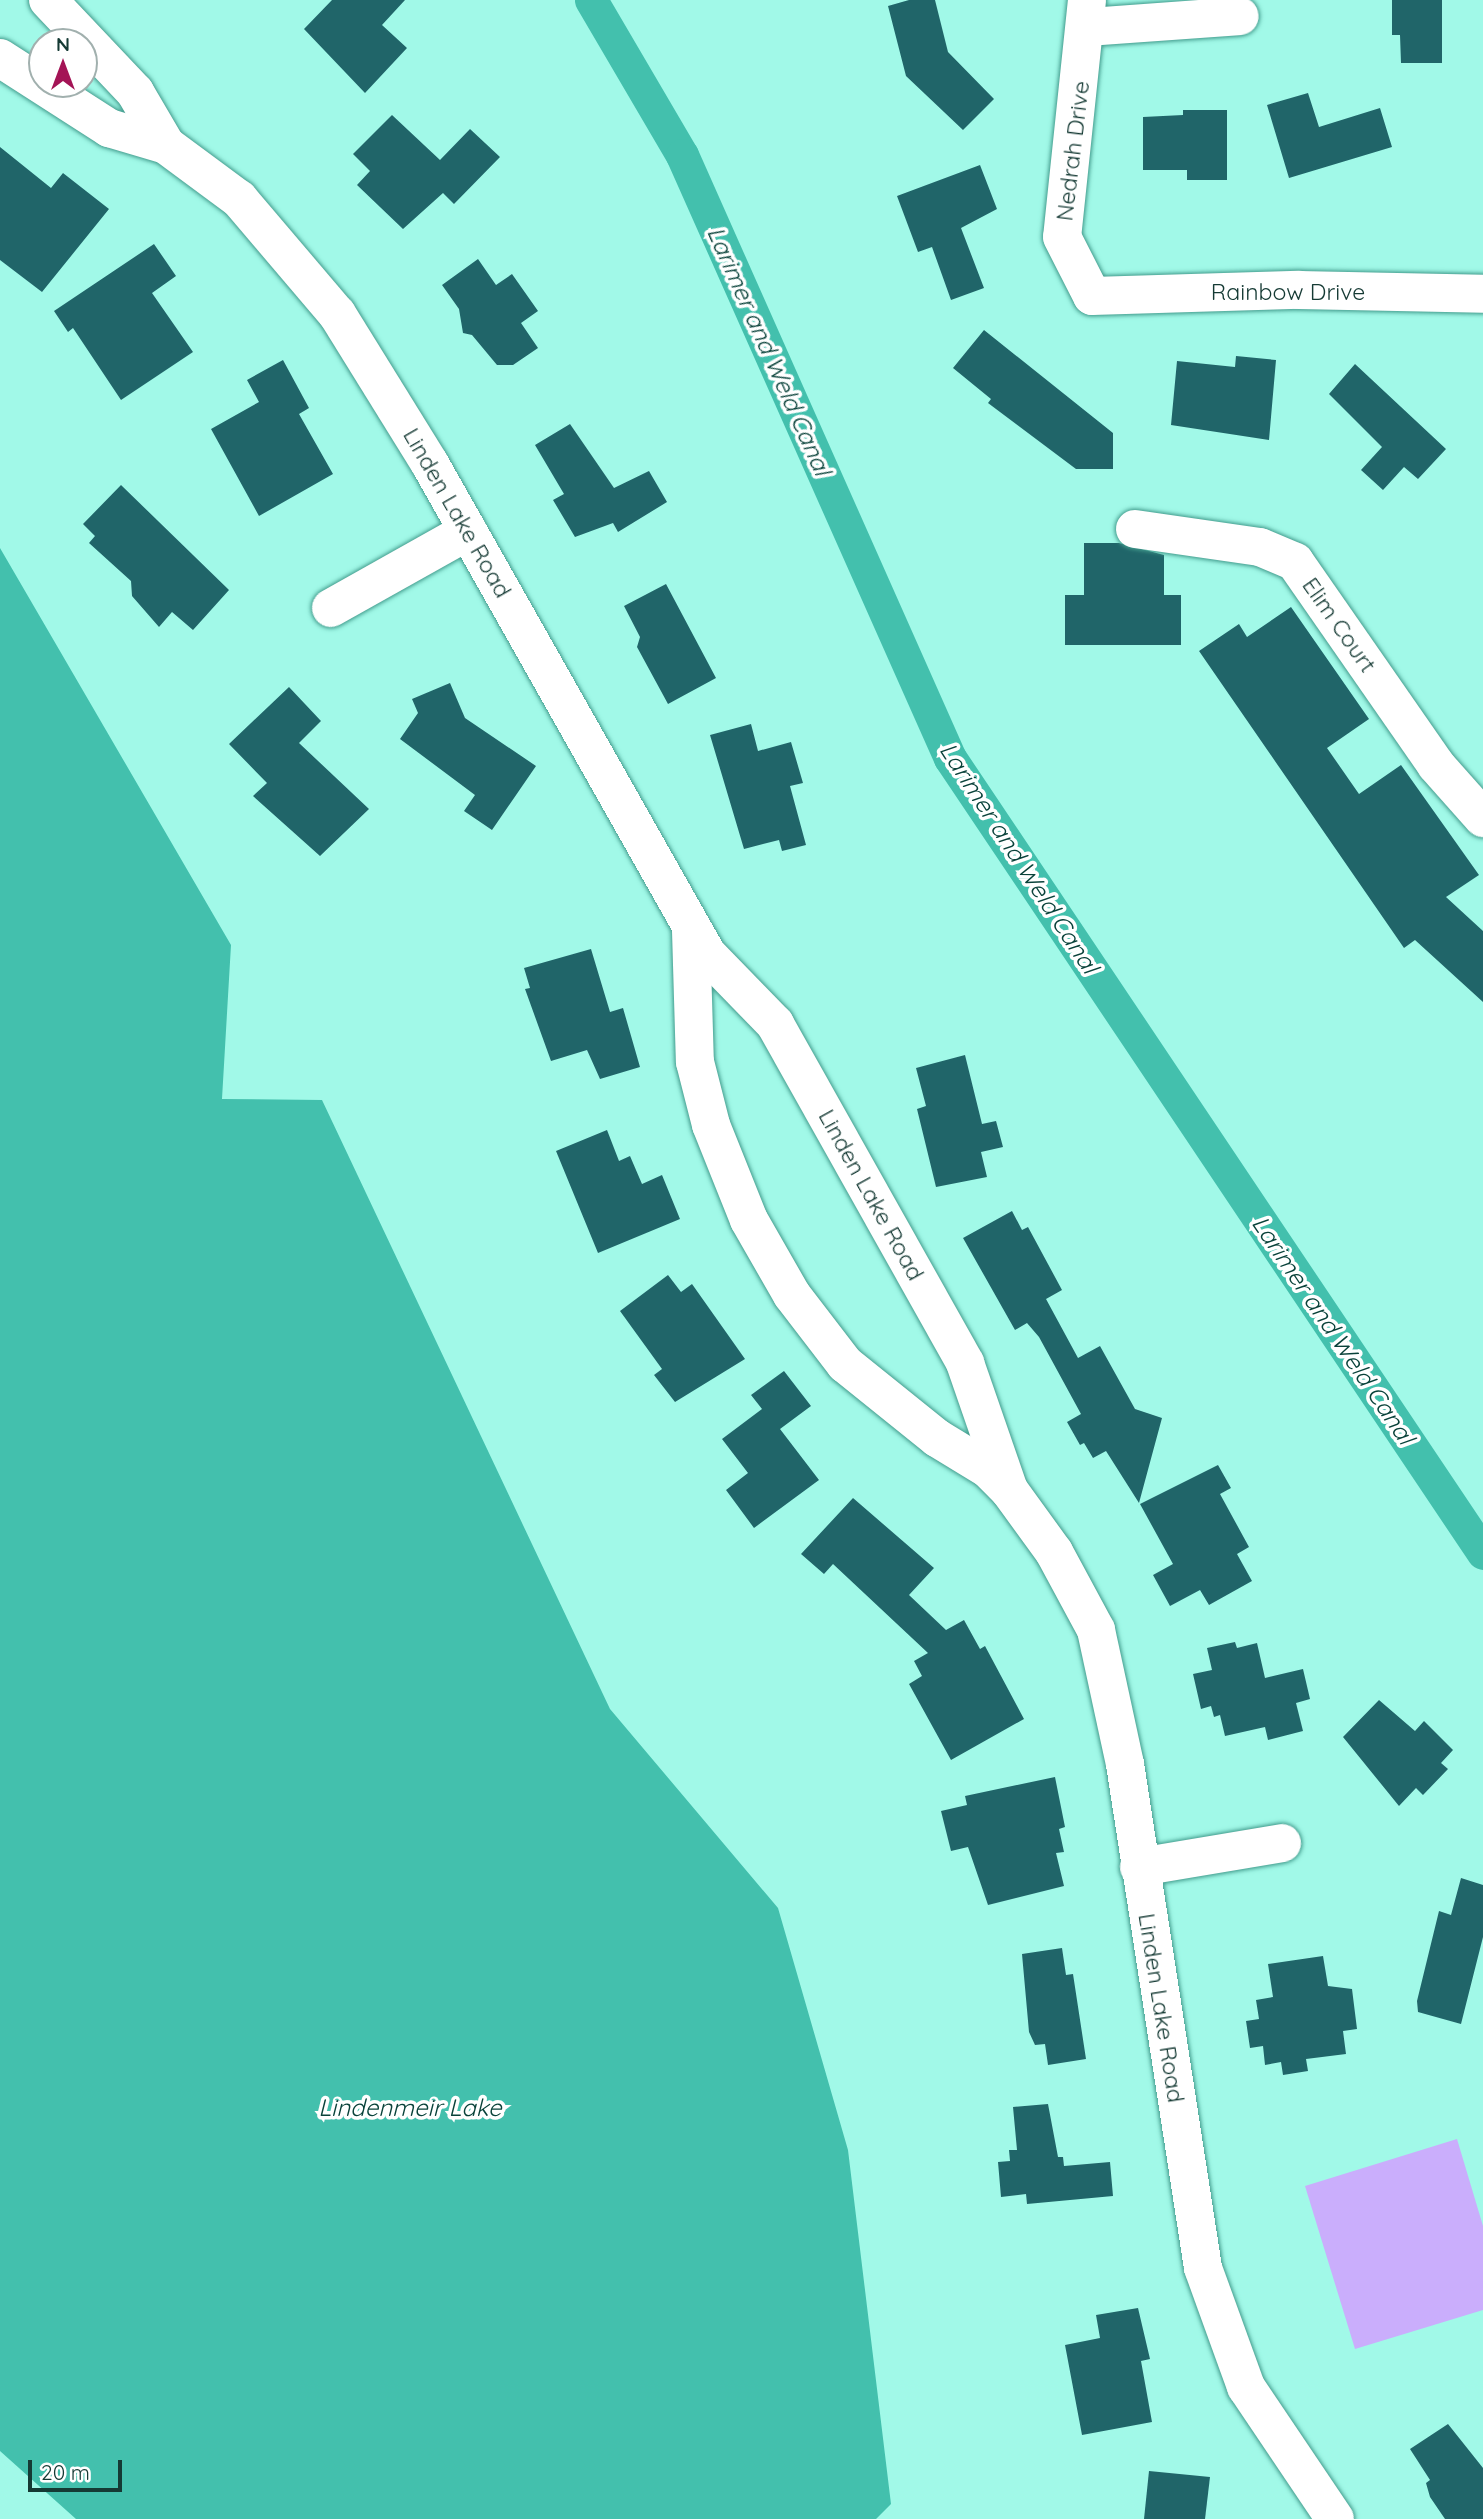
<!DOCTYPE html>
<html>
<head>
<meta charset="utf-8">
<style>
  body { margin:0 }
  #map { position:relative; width:1483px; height:2519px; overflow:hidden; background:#a1f9e8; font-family:Quicksand,sans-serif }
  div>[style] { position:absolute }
  .green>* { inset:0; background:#caaefc }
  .water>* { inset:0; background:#43c0ad }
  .canal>* { height:33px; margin:-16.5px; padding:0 16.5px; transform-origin:16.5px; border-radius:16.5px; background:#43c0ad }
  .building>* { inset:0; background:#206569 }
  .roads { filter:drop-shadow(0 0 2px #439c8d) drop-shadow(0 0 2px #439c8d) }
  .minor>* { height:38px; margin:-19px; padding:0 19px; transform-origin:19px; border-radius:19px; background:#fff }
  span { translate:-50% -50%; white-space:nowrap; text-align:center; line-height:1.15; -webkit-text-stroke:7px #fff; paint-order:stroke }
  .street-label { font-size:23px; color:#153a34 }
  .water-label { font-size:24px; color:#09423a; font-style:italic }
  .north { position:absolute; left:28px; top:28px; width:70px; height:70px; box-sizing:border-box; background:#fff; border:2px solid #a1b0ae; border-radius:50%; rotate:0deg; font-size:19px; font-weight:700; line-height:28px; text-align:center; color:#153a34 }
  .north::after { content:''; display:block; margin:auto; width:24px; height:32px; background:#a41456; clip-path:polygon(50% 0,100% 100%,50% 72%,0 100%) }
  .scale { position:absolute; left:28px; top:2460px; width:94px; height:32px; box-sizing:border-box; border:4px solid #153a34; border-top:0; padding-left:9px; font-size:21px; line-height:24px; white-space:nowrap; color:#153a34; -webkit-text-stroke:5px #fff; paint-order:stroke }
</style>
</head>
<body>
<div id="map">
  <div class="green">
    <i style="clip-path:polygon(1457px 2139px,1483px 2226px,1483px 2310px,1355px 2349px,1305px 2186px)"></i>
  </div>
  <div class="water">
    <i style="clip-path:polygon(0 548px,231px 945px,222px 1099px,322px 1100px,610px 1709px,778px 1908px,848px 2150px,891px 2504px,876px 2519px,76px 2519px,0 2451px)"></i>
  </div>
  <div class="canal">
    <i style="left:591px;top:0;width:180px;rotate:59.6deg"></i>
    <i style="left:682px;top:155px;width:660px;rotate:66.04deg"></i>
    <i style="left:950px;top:758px;width:957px;rotate:56.16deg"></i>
  </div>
  <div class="building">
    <i style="clip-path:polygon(332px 0,405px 0,382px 25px,407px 48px,365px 93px,304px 29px)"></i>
    <i style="clip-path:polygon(909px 0,935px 0,948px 52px,994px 99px,963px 130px,906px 76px,888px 6px)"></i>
    <i style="clip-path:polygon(1392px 0,1442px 0,1442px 63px,1401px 63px,1400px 35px,1392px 35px)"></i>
    <i style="clip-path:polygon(1308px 93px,1319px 127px,1380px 108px,1392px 147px,1289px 178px,1267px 105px)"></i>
    <i style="clip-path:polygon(1183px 110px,1227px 110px,1227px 180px,1187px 180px,1187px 170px,1143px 170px,1143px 117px,1183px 115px)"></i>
    <i style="clip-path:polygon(392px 115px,440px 160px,470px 129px,500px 157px,454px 204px,443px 193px,403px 229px,357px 185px,370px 171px,353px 154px)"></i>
    <i style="clip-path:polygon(0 147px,51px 188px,63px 173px,109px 209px,42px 292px,0 260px)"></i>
    <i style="clip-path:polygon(980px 165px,997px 209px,961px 228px,984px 288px,951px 300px,932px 247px,918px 252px,897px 196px)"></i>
    <i style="clip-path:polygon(154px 244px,176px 276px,152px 293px,193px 352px,121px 400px,73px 328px,68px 332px,54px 311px)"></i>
    <i style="clip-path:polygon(478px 259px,496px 285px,512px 274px,538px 311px,521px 323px,538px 348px,513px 365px,497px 365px,472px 335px,463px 333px,459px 309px,442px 285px)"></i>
    <i style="clip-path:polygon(984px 330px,1113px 433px,1113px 469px,1076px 469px,988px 403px,991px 399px,953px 368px)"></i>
    <i style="clip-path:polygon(1236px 356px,1276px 360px,1269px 440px,1171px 425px,1177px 361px,1235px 367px)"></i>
    <i style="clip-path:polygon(283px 360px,309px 408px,299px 414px,333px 474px,259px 516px,211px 429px,259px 402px,247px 380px)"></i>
    <i style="clip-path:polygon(1355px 364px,1446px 449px,1418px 479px,1404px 467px,1383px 490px,1361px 470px,1382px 447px,1329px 394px)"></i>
    <i style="clip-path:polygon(570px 424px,614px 488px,649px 471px,667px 502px,618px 532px,613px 523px,575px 537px,553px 500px,564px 494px,535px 445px)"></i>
    <i style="clip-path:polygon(121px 485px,229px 590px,193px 630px,172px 612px,159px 627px,132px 596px,131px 581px,89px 543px,95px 536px,83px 524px)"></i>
    <i style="clip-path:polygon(1084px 543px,1119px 543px,1164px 555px,1164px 595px,1181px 595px,1181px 645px,1065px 645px,1065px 595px,1084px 595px)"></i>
    <i style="clip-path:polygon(666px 584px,716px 678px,668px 704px,637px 647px,640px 637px,624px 606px)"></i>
    <i style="clip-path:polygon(1291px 607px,1369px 719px,1327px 748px,1359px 794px,1401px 765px,1479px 875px,1446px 897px,1483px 931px,1483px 1002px,1415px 940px,1404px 948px,1199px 651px,1239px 624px,1247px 637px)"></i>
    <i style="clip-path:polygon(450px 683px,465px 718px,536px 766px,492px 830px,464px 811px,475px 795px,400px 739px,418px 713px,412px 699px)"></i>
    <i style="clip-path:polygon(289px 687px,321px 721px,299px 743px,369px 809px,320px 856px,253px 796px,267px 783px,229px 744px)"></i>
    <i style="clip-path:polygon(751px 724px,758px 751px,791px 742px,803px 783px,790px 786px,806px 845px,782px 851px,779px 840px,744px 849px,710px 735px)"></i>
    <i style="clip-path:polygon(591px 949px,610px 1012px,623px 1008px,640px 1067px,600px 1079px,587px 1050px,551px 1061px,525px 989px,530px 988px,524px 968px)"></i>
    <i style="clip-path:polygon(965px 1055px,982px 1124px,996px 1121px,1003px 1147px,981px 1152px,987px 1177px,936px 1187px,917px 1109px,926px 1106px,916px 1068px)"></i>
    <i style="clip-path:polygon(607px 1130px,619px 1161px,630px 1156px,642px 1184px,662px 1175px,680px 1219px,598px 1253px,556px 1151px)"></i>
    <i style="clip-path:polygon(1012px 1211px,1022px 1230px,1028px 1227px,1062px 1290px,1046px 1299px,1078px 1358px,1100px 1346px,1135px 1409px,1162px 1418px,1139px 1503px,1106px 1451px,1093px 1458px,1084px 1443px,1080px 1445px,1067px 1422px,1081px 1414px,1039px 1337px,1027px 1323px,1015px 1330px,963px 1238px)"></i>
    <i style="clip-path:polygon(668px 1275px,681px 1292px,692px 1284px,745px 1359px,675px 1402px,654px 1375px,662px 1369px,620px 1311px)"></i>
    <i style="clip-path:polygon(784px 1371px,811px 1406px,780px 1429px,819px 1480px,754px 1528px,726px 1490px,748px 1473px,722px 1439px,762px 1409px,751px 1395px)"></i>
    <i style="clip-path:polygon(1218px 1465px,1231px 1488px,1220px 1494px,1249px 1547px,1237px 1554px,1252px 1581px,1209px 1605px,1200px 1590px,1170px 1606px,1153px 1575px,1173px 1564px,1140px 1504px)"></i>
    <i style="clip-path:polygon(853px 1498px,934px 1568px,909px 1595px,946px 1630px,964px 1620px,980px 1649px,985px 1646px,1024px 1719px,951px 1760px,909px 1684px,922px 1676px,914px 1661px,928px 1653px,833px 1564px,824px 1574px,801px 1554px)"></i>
    <i style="clip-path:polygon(1235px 1642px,1237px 1648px,1257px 1643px,1265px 1678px,1303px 1669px,1310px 1699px,1296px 1703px,1303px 1731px,1268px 1740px,1265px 1727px,1225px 1736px,1220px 1715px,1214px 1717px,1211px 1706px,1201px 1709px,1193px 1674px,1212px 1670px,1207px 1648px)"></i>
    <i style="clip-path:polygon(1379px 1700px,1415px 1731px,1424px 1721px,1453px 1750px,1441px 1763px,1448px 1769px,1423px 1795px,1416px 1788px,1399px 1806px,1343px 1737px)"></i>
    <i style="clip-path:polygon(1055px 1777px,1065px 1827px,1059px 1829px,1064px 1852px,1056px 1853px,1064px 1886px,988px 1905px,968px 1847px,951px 1851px,941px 1811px,967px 1805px,965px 1796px)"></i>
    <i style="clip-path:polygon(1461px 1878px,1483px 1885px,1483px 1937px,1461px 2024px,1418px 2012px,1417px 2001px,1439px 1911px,1451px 1915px)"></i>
    <i style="clip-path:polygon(1062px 1948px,1066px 1975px,1073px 1974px,1086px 2059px,1048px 2065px,1045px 2044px,1035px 2045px,1029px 2032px,1022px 1954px)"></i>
    <i style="clip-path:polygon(1323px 1956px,1328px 1986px,1352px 1989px,1357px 2029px,1343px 2031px,1346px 2054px,1306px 2059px,1308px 2071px,1283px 2075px,1281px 2062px,1265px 2065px,1263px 2046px,1250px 2048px,1246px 2021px,1259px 2019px,1256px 2000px,1273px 1997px,1268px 1964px)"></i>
    <i style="clip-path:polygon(1048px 2104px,1058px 2157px,1063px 2157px,1064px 2166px,1110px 2162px,1113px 2196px,1027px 2204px,1026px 2194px,1001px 2197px,998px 2162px,1010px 2161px,1009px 2150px,1017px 2150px,1013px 2107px)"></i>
    <i style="clip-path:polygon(1138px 2308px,1150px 2359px,1141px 2361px,1152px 2422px,1082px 2435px,1065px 2345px,1100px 2338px,1096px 2315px)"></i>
    <i style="clip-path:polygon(1448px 2424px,1483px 2468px,1483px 2519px,1445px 2519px,1430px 2497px,1426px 2483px,1430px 2480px,1410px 2449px)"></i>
    <i style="clip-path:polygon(1149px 2471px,1210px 2477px,1205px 2519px,1144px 2519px)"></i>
  </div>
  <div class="roads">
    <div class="minor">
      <i style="left:48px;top:0;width:127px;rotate:46.6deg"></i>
      <i style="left:135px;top:92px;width:61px;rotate:59.7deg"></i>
      <i style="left:1087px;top:0;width:238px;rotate:96deg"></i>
      <i style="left:1062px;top:237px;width:66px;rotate:63deg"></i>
      <i style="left:1092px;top:296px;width:207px;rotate:-1.7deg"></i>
      <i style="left:1299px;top:290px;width:184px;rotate:1.2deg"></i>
      <i style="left:1088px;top:27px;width:152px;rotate:-4.1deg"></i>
      <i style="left:0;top:58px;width:130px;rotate:32.7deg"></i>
      <i style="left:109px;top:128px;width:59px;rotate:16.6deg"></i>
      <i style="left:166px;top:145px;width:91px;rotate:36.5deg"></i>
      <i style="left:239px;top:199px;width:151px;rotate:49.6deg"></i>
      <i style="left:337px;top:314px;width:176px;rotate:58.2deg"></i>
      <i style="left:430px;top:464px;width:563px;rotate:60.52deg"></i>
      <i style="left:707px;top:954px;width:98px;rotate:45.8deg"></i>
      <i style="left:775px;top:1024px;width:389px;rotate:60.7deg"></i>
      <i style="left:965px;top:1363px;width:134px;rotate:70.9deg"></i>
      <i style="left:1135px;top:529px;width:126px;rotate:8.2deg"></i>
      <i style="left:1260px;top:547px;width:38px;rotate:23deg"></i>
      <i style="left:1295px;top:562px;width:247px;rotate:55.2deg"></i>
      <i style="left:1436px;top:765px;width:71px;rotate:48.4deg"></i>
      <i style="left:331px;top:608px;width:157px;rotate:-29.3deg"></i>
      <i style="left:691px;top:931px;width:131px;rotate:88.3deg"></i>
      <i style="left:695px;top:1062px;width:65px;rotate:75.7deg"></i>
      <i style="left:711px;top:1125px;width:102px;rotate:68.2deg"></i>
      <i style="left:749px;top:1220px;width:86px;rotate:60.2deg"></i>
      <i style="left:792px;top:1295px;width:87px;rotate:52.5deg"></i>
      <i style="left:845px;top:1364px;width:118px;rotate:38.8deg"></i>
      <i style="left:937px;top:1438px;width:60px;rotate:31.3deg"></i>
      <i style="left:988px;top:1469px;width:30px;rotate:45deg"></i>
      <i style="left:1009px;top:1490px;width:77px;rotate:54deg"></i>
      <i style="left:1054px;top:1552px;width:89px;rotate:61.7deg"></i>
      <i style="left:1096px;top:1630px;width:137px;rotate:77.8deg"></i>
      <i style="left:1125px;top:1764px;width:510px;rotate:81.2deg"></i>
      <i style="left:1203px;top:2268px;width:127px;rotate:70.1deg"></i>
      <i style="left:1246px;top:2387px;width:159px;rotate:56deg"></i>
      <i style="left:1139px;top:1867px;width:145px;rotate:-9.5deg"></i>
    </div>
  </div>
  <div class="street-label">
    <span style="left:1073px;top:151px;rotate:-83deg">Nedrah Drive</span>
    <span style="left:1288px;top:292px">Rainbow Drive</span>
    <span style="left:457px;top:513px;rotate:60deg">Linden Lake Road</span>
    <span style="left:1339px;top:625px;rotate:55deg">Elim Court</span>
    <span style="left:871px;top:1195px;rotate:61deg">Linden Lake Road</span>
    <span style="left:1161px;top:2008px;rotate:81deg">Linden Lake Road</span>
  </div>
  <div class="water-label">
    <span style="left:769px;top:351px;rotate:66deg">Larimer and Weld Canal</span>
    <span style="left:1019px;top:858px;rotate:57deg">Larimer and Weld Canal</span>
    <span style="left:1333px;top:1330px;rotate:56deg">Larimer and Weld Canal</span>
    <span style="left:410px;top:2108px">Lindenmeir Lake</span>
  </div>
  <div class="north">N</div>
  <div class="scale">20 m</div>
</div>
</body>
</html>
